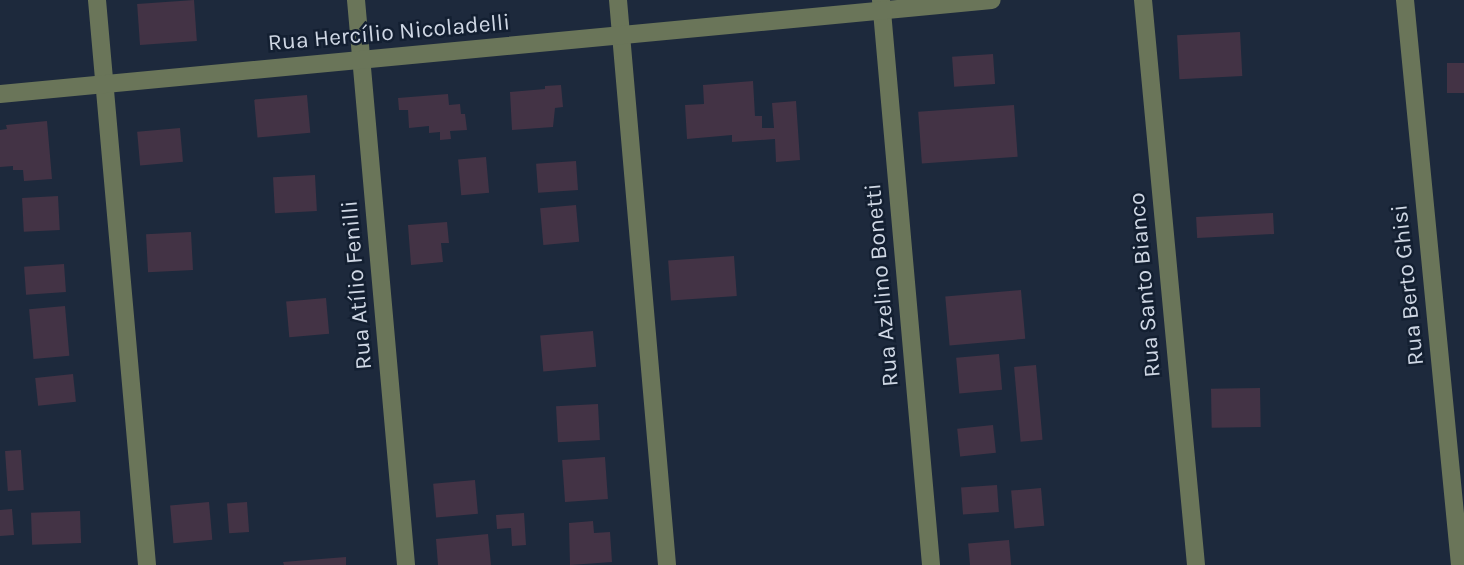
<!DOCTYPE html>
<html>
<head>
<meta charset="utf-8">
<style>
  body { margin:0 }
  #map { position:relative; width:1464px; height:565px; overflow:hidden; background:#1d293c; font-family:Karla,sans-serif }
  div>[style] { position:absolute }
  .building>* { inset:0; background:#433345; transform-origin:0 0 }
  .minor>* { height:18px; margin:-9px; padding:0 9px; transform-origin:9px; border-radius:9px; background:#6a7559 }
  span { translate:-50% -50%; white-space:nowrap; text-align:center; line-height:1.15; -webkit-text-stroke:5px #131f31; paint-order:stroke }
  .street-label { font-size:23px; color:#cfd7e4 }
</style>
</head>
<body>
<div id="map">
  <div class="building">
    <i style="left:194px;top:0;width:41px;height:57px;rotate:86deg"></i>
    <i style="left:1240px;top:32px;width:44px;height:63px;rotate:87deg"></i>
    <i style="left:993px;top:54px;width:30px;height:41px;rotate:86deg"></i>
    <i style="left:1464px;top:63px;width:30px;height:17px;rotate:90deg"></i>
    <i style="clip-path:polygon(753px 81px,755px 116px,762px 116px,762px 128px,774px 128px,772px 103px,796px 101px,800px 160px,776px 162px,775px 139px,732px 142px,732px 135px,687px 139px,685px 105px,704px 104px,703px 85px)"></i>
    <i style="clip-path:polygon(561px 85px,563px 107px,555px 108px,553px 127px,512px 130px,510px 92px,545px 89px,545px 86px)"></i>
    <i style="clip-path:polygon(448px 94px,449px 105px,460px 104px,461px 114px,465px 114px,467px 130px,450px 131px,451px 139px,440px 140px,440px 132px,429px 133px,429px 126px,409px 128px,408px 110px,399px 110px,398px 98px)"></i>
    <i style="left:307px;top:95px;width:38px;height:53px;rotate:85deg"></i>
    <i style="left:1014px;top:105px;width:52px;height:96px;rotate:86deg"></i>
    <i style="clip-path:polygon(47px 121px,52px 179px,24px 181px,23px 170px,13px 170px,13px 166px,0 167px,0 130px,7px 129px,6px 125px)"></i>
    <i style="left:180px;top:128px;width:34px;height:43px;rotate:85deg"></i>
    <i style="left:486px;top:157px;width:36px;height:28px;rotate:85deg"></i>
    <i style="left:576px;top:161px;width:29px;height:40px;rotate:86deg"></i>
    <i style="left:315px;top:175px;width:36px;height:42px;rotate:87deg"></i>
    <i style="left:58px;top:196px;width:34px;height:36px;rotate:87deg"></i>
    <i style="left:576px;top:205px;width:37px;height:36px;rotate:85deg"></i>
    <i style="left:1273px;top:213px;width:21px;height:77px;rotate:87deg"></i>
    <i style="clip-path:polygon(447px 222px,449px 243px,441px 243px,443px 262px,411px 265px,408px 225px)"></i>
    <i style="left:191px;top:232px;width:38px;height:45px;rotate:87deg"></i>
    <i style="left:734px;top:256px;width:40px;height:66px;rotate:86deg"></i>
    <i style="left:64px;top:264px;width:28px;height:40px;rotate:86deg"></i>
    <i style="left:1021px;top:290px;width:49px;height:76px;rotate:85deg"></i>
    <i style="left:326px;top:298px;width:36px;height:40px;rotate:85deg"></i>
    <i style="left:65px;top:306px;width:50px;height:36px;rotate:85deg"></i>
    <i style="left:593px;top:331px;width:36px;height:53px;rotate:85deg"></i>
    <i style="left:999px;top:354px;width:36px;height:43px;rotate:85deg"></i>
    <i style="left:1036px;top:365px;width:75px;height:22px;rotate:85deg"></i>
    <i style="left:73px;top:374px;width:28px;height:38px;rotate:84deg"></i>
    <i style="left:1260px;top:388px;width:39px;height:49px;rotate:89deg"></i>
    <i style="left:598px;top:404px;width:36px;height:42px;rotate:87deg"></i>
    <i style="left:993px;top:425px;width:28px;height:36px;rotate:84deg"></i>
    <i style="left:21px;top:450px;width:40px;height:16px;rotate:86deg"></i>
    <i style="left:605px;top:457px;width:42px;height:43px;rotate:86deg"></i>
    <i style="left:475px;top:480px;width:34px;height:42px;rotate:85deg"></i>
    <i style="left:997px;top:485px;width:27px;height:36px;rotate:86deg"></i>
    <i style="left:1041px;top:488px;width:38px;height:30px;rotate:85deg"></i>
    <i style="left:209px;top:502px;width:38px;height:39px;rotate:85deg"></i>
    <i style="left:247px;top:502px;width:30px;height:20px;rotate:86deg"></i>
    <i style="clip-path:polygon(12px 509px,14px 535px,0 536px,0 510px)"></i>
    <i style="left:80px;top:511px;width:32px;height:49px;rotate:88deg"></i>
    <i style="clip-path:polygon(524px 513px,526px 545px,512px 546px,511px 528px,497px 529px,496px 515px)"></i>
    <i style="clip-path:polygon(593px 521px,594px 533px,610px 532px,612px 562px,570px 565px,569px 523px)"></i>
    <i style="clip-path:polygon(488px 534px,491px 565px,438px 565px,436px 539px)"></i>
    <i style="left:1009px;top:540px;width:25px;height:41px;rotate:85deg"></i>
    <i style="clip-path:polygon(346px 557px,346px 565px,284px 565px,283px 562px)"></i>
  </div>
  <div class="minor">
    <i style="left:97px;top:0;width:567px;rotate:84.94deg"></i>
    <i style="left:356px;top:0;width:567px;rotate:84.94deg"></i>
    <i style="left:618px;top:0;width:567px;rotate:85.04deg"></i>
    <i style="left:881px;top:0;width:567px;rotate:84.94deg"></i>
    <i style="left:1143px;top:0;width:567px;rotate:84.64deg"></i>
    <i style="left:1405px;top:0;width:568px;rotate:84.44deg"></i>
    <i style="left:0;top:94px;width:996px;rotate:-5.41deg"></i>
  </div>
  <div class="street-label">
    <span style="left:389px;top:33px;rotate:-5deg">Rua Hercílio Nicoladelli</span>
    <span style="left:357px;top:285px;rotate:-95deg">Rua Atílio Fenilli</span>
    <span style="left:882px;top:285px;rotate:-95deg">Rua Azelino Bonetti</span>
    <span style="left:1145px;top:285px;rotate:-95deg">Rua Santo Bianco</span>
    <span style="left:1408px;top:285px;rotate:-96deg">Rua Berto Ghisi</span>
  </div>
</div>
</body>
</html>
